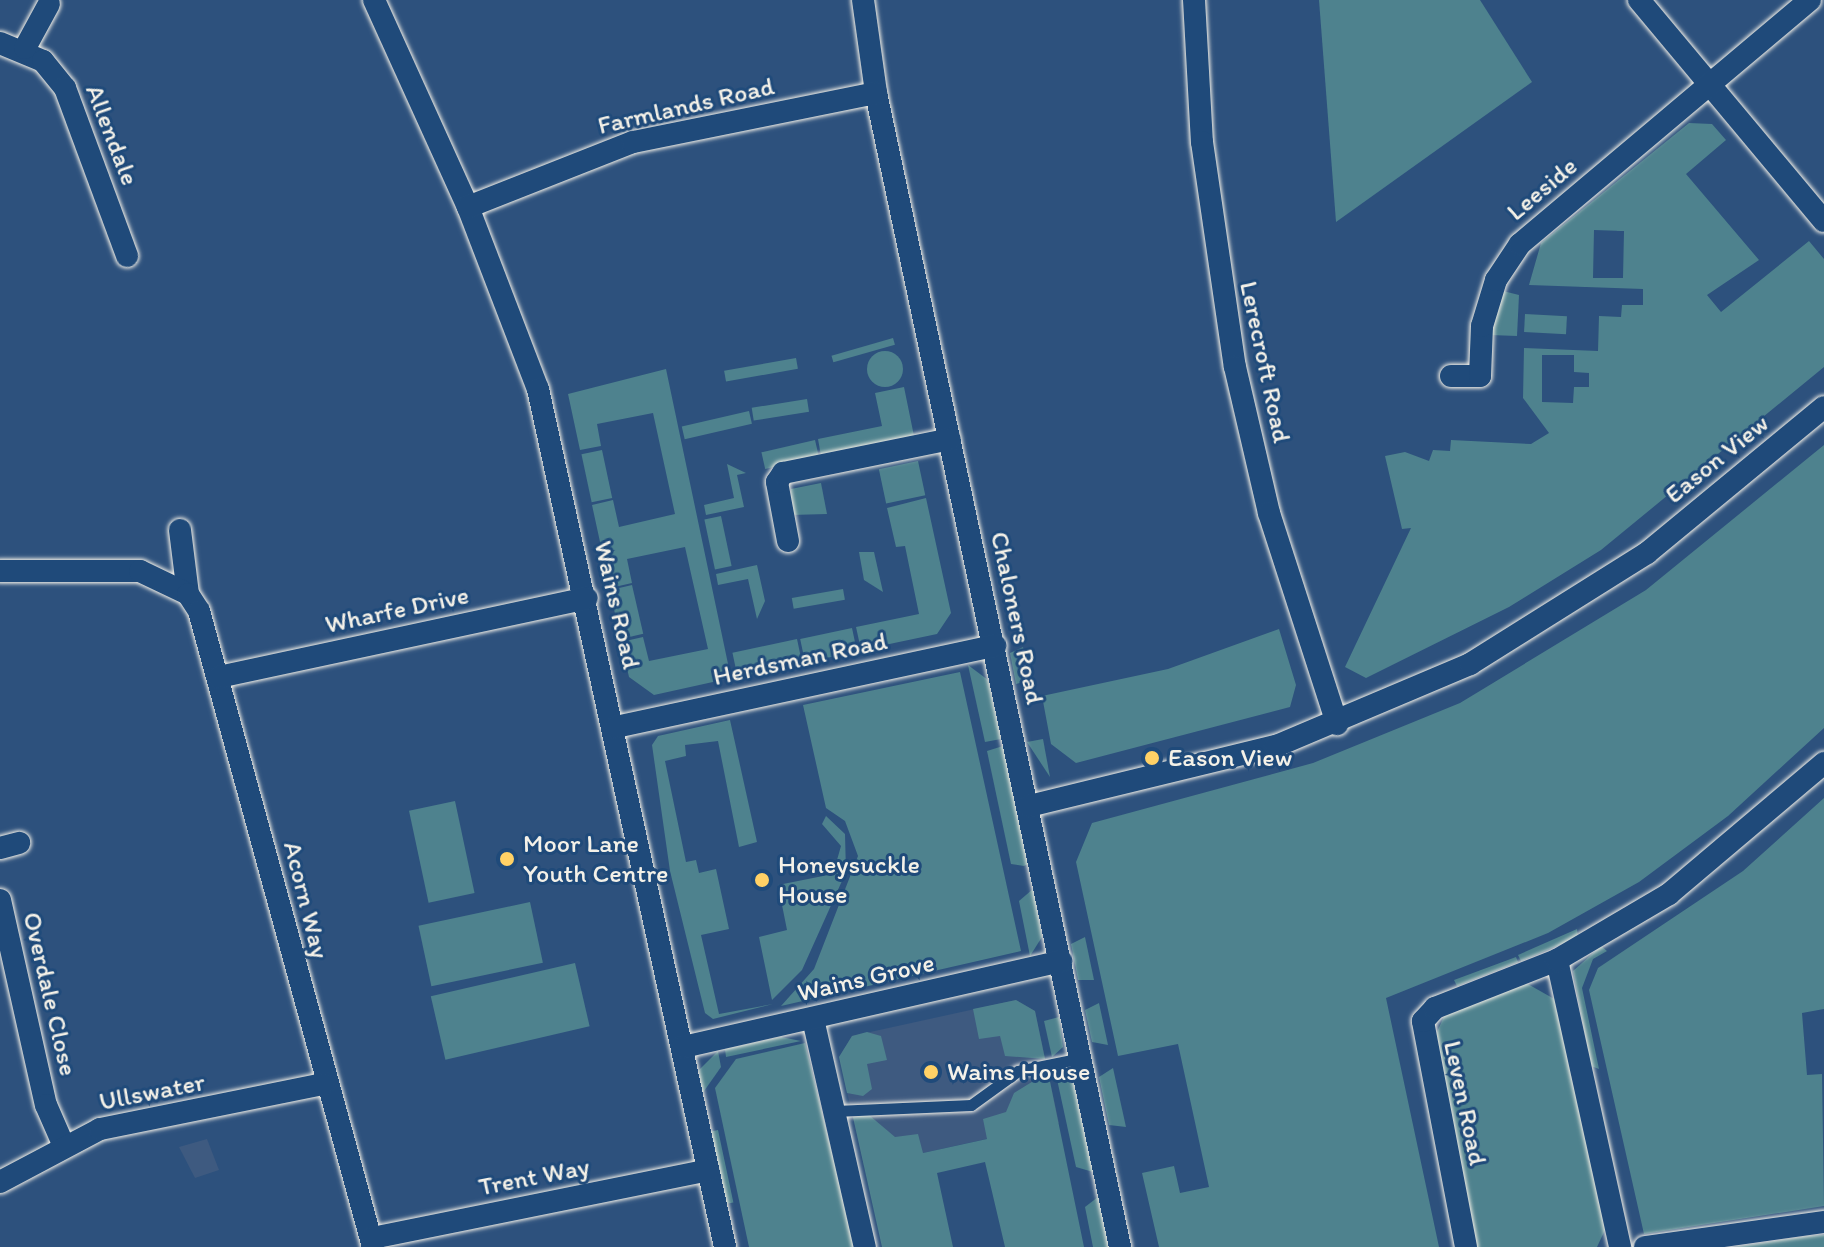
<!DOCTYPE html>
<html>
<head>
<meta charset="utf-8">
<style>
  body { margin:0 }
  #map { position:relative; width:1824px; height:1247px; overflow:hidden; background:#2d517d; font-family:Itim,sans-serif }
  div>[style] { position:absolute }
  .built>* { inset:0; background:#3e5a80 }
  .green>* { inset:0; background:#4e828e; transform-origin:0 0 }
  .round { border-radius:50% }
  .roads { filter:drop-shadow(0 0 2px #f4f1e8) drop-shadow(0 0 2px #f4f1e8) }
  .lane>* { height:11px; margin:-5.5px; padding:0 5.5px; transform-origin:5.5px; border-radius:5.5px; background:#1f4a7a }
  .street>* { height:22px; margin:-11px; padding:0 11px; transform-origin:11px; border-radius:11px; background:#1f4a7a }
  .dots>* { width:22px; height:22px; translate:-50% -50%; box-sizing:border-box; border:4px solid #1f4a7a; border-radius:50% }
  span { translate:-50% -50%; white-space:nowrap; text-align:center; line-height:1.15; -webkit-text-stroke:6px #1f4a7a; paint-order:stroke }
  .street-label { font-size:26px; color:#f4f1e8 }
  .poi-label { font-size:26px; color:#f4f1e8 }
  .left { translate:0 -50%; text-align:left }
</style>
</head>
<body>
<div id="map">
  <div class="built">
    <i style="clip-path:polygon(1016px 1000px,1035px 1011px,1059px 1123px,864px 1166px,839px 1057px,852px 1036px)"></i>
    <i style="clip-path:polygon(207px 1139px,219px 1170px,195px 1178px,179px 1147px)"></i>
  </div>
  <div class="green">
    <i style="clip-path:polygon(1319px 0,1480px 0,1532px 82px,1336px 222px)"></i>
    <i style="clip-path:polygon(evenodd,1689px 123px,1712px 124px,1726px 140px,1686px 174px,1759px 260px,1707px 295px,1721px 312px,1809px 241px,1824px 259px,1824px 367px,1601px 550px,1509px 607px,1366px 678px,1345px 667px,1411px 528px,1402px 529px,1385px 456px,1405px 452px,1429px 461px,1433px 450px,1450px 451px,1451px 440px,1531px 444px,1549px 433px,1523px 398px,1524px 348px,1598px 351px,1599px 316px,1621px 317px,1622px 305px,1643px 305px,1643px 289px,1529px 285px,1541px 243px,1689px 123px,1594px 230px,1624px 231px,1623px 278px,1593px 278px,1594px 230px,1689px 123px,1542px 355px,1574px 355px,1574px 372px,1589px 373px,1589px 387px,1574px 387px,1573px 403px,1542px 402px,1542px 355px)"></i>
    <i style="clip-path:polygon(1503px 291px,1519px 295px,1517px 336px,1490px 335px)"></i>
    <i style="left:1525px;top:314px;width:42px;height:18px;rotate:3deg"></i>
    <i style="left:893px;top:338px;width:7px;height:64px;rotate:74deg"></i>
    <i class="round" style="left:867px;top:351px;width:36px;height:36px"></i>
    <i style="left:796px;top:358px;width:11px;height:73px;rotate:80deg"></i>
    <i style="clip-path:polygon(666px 369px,731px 678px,654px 695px,629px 677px,621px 642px,643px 637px,649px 661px,708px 649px,685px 547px,627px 559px,632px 583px,610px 588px,592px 505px,613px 500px,619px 527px,675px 514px,653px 413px,597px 424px,601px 446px,580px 450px,568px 394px)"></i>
    <i style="clip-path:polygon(904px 387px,914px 436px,821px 456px,818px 439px,882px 426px,875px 393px)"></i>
    <i style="left:807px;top:399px;width:13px;height:56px;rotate:81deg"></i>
    <i style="left:749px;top:411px;width:13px;height:69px;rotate:77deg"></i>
    <i style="left:815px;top:440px;width:17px;height:55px;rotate:77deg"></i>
    <i style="clip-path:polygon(1824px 445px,1824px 728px,1728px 816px,1639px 882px,1548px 933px,1386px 998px,1439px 1247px,1159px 1247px,1142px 1173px,1174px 1166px,1180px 1193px,1209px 1187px,1178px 1044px,1118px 1056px,1076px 862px,1092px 823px,1313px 763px,1460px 703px,1646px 590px)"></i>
    <i style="left:602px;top:450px;width:49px;height:21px;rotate:78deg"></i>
    <i style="left:918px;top:461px;width:35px;height:40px;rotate:78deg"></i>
    <i style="clip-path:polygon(727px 464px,746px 473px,737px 475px,744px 507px,706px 515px,704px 505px,734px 498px)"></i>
    <i style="clip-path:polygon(821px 483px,827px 514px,791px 515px,791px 489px)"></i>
    <i style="clip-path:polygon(926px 498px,951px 613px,937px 634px,861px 650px,856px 627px,919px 614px,905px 546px,896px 547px,887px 508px)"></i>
    <i style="left:721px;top:516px;width:51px;height:17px;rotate:78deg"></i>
    <i style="clip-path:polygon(859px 552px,874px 552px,883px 592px,864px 580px)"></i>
    <i style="clip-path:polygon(757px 565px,765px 601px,757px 619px,748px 579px,718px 585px,716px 574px)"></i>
    <i style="left:632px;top:585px;width:50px;height:23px;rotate:77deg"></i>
    <i style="left:843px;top:589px;width:11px;height:52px;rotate:80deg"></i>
    <i style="left:852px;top:628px;width:24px;height:53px;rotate:78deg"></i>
    <i style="clip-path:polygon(1279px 629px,1296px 685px,1290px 707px,1076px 763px,1051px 744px,1042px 696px,1168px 669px)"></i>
    <i style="left:797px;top:639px;width:25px;height:66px;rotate:78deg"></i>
    <i style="clip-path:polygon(1023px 647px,1031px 680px,1016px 684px,1010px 653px)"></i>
    <i style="clip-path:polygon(968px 665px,988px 680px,1001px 739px,985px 742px)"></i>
    <i style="clip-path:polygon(960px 672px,1021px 951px,781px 1006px,814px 969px,858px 856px,845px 821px,826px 808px,803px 705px)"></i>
    <i style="clip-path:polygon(730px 720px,757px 842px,739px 847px,718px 741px,685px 745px,686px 756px,665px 761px,686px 862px,696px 860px,699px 873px,716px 869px,729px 929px,701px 935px,719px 1014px,773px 1004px,713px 1019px,705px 1013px,670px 871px,652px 745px,658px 736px)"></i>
    <i style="clip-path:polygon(1043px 739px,1050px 777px,1027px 742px)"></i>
    <i style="clip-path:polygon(1003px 746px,1028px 864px,1024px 866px,1011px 864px,987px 751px)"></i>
    <i style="clip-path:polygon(1824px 798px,1824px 1009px,1802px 1013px,1807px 1075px,1822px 1074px,1824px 1206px,1644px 1234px,1589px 990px,1598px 968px,1743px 871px)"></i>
    <i style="left:455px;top:801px;width:94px;height:47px;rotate:78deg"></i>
    <i style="clip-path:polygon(826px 816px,845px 834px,846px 872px,802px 970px,772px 1000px,759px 937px,787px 930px,778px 885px,833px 874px,841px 846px,822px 824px)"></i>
    <i style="clip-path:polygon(1033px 889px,1042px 937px,1030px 956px,1019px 901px)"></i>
    <i style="left:530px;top:902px;width:62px;height:114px;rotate:78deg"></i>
    <i style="clip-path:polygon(1577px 929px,1578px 937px,1521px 961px,1518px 955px)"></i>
    <i style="clip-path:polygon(1085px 937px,1094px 980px,1078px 980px,1071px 944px)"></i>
    <i style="clip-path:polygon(1601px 946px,1607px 951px,1593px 959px,1582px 988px,1599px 1069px,1591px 1066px,1573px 971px)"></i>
    <i style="clip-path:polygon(1516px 957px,1518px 962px,1457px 986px,1454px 980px)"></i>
    <i style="left:575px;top:963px;width:65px;height:148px;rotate:77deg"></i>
    <i style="clip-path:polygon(1526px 983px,1556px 1000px,1605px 1230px,1597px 1247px,1475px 1247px,1433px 1041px,1446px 1012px)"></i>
    <i style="clip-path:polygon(1016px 1000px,1035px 1011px,1045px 1059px,1005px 1056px,1000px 1036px,979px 1039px,973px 1009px)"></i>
    <i style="clip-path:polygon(1099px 1003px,1108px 1045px,1092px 1042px,1085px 1010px)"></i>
    <i style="clip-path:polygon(1059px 1017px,1063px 1047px,1052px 1057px,1044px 1021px)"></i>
    <i style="clip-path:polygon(867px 1032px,881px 1036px,887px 1060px,867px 1064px,872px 1089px,863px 1096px,847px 1093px,839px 1057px,852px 1036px)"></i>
    <i style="clip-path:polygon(781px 1037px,801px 1041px,726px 1057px,725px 1049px)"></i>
    <i style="clip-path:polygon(805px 1043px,855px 1247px,749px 1247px,715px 1088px,736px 1059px)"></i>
    <i style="clip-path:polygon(718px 1051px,721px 1067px,702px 1094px,699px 1070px)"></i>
    <i style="clip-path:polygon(1113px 1068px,1126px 1127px,1109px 1125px,1099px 1077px)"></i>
    <i style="clip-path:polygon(1055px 1070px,1073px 1081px,1093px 1172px,1076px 1167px)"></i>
    <i style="clip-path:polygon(1048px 1072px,1084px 1247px,1005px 1247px,985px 1162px,937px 1173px,953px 1247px,882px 1247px,853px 1117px,869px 1115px,895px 1137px,918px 1134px,923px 1153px,987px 1139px,983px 1119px,1006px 1112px,1014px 1093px)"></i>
    <i style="left:718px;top:1130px;width:74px;height:8px;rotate:78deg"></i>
    <i style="clip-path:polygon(1098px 1197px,1109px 1247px,1093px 1247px,1085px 1207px)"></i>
    <i style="clip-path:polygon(1824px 1235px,1824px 1247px,1734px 1247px,1808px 1236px)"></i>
  </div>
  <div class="roads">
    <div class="lane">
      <i style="left:835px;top:1111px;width:136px;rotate:-2.5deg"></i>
      <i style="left:971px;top:1105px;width:58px;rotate:-35.9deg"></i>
      <i style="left:1018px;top:1071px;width:64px;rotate:-11.7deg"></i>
    </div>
    <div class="street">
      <i style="left:374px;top:0;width:227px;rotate:65.6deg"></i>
      <i style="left:468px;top:207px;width:195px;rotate:69deg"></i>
      <i style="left:538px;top:389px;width:878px;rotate:77.7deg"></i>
      <i style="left:863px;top:0;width:94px;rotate:82deg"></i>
      <i style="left:876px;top:93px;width:1180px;rotate:78.06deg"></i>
      <i style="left:1194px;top:0;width:142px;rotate:86.8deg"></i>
      <i style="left:1202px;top:142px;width:227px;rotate:81.7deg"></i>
      <i style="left:1235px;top:367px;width:150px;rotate:76.9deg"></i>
      <i style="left:1269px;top:513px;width:222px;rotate:72.1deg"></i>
      <i style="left:1639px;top:0;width:288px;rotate:50.1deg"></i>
      <i style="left:0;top:43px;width:47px;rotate:22.7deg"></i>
      <i style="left:43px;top:61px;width:35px;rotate:51deg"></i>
      <i style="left:65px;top:88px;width:179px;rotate:69.7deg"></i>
      <i style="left:25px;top:48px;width:50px;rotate:-61.4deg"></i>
      <i style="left:468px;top:207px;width:177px;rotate:-21.5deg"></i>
      <i style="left:633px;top:142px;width:248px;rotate:-11.4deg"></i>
      <i style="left:1451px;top:376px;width:29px"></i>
      <i style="left:1480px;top:376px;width:50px;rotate:-87.7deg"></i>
      <i style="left:1482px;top:326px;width:48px;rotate:-73.1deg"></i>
      <i style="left:1496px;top:280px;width:43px;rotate:-56.3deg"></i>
      <i style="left:1520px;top:244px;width:379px;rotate:-40.1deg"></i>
      <i style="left:180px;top:530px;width:64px;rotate:82.9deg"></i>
      <i style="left:788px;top:541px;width:60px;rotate:-100.6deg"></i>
      <i style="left:777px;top:482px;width:11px;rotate:-56deg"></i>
      <i style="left:783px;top:473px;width:170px;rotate:-11.5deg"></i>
      <i style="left:0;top:571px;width:140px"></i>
      <i style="left:140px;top:571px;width:53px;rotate:25.6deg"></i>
      <i style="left:188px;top:594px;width:20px;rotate:57deg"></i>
      <i style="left:199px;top:611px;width:659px;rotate:74.7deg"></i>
      <i style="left:219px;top:677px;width:376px;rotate:-12.1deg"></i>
      <i style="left:616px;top:727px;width:388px;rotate:-12.1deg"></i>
      <i style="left:1029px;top:806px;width:254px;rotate:-13.7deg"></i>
      <i style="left:1276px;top:746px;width:211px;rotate:-22.9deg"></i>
      <i style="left:1470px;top:664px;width:209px;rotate:-32.1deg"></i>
      <i style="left:1647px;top:553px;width:229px;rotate:-39.5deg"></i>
      <i style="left:0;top:848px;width:20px;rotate:-15deg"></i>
      <i style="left:0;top:900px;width:210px;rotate:77.4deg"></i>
      <i style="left:46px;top:1105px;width:43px;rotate:66.4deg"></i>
      <i style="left:1557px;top:960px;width:294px;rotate:77.6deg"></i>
      <i style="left:813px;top:1019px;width:234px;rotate:77.2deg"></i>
      <i style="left:683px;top:1047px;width:388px;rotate:-12.8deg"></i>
      <i style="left:0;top:1182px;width:113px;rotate:-27.9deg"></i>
      <i style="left:100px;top:1129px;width:228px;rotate:-11.4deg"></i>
      <i style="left:372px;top:1238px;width:343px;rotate:-11.4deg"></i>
      <i style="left:1466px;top:1247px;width:230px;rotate:-100.8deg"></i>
      <i style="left:1423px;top:1021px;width:18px;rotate:-47deg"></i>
      <i style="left:1435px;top:1008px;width:131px;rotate:-21.5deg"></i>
      <i style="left:1557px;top:960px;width:130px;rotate:-30.5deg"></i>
      <i style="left:1669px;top:894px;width:203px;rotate:-40.2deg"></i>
      <i style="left:1645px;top:1247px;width:181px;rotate:-8deg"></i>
    </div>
  </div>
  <div class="dots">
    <i style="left:1152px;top:758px;background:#ffd166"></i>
    <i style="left:507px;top:859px;background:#ffd166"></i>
    <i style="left:762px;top:880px;background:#ffd166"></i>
    <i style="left:931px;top:1072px;background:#ffd166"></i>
  </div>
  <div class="street-label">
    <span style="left:686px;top:106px;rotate:-13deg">Farmlands Road</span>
    <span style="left:112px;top:135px;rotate:69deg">Allendale</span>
    <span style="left:1542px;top:189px;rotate:-40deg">Leeside</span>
    <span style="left:1265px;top:362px;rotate:78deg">Lerecroft Road</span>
    <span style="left:1717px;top:459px;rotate:-39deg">Eason View</span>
    <span style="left:617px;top:605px;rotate:77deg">Wains Road</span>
    <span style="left:397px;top:610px;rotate:-12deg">Wharfe Drive</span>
    <span style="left:1017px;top:618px;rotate:78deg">Chaloners Road</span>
    <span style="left:800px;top:659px;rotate:-12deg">Herdsman Road</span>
    <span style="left:306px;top:900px;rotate:76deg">Acorn Way</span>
    <span style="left:866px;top:978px;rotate:-13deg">Wains Grove</span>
    <span style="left:50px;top:994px;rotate:77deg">Overdale Close</span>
    <span style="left:152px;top:1092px;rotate:-11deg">Ullswater</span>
    <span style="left:1465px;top:1103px;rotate:78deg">Leven Road</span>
    <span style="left:534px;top:1177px;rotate:-11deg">Trent Way</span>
  </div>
  <div class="poi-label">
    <span class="left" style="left:1168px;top:758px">Eason View</span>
    <span class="left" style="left:523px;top:859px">Moor Lane<br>Youth Centre</span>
    <span class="left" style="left:778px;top:880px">Honeysuckle<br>House</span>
    <span class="left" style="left:947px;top:1072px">Wains House</span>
  </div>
</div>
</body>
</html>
